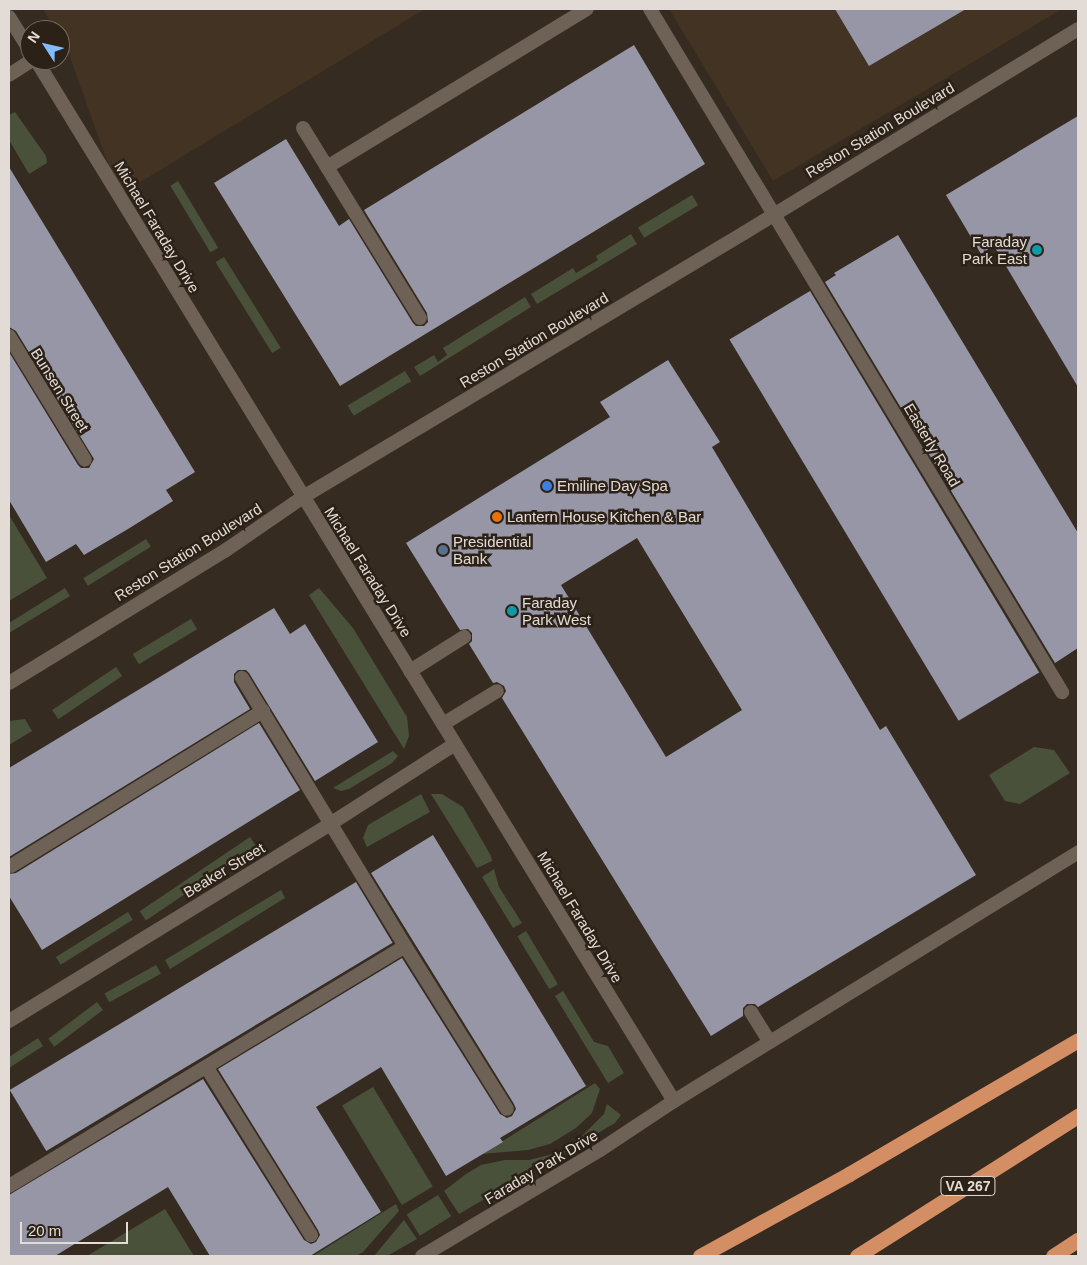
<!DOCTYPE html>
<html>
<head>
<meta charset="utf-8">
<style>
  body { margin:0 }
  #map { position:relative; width:1087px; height:1265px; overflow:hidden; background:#352b20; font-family:Helvetica,sans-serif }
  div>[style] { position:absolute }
  .built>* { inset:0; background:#423323 }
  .green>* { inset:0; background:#49513b; transform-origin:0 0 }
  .building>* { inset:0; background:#9696a7; transform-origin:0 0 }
  .service>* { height:14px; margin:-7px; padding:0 7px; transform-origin:7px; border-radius:7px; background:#6e6156 }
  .minor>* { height:14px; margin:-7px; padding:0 7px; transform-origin:7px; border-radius:7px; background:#6e6156 }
  .motorway>* { height:15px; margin:-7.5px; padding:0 7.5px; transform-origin:7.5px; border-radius:7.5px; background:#d48e64 }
  .dots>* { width:14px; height:14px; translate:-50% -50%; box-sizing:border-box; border:2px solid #2b2117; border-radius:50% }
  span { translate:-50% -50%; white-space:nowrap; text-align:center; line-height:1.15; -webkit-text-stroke:5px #2b2117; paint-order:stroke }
  .shield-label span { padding:1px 4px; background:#2b2117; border:1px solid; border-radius:4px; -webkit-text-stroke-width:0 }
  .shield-label { font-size:14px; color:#e3dcd6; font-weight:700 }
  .street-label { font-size:15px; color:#e3dcd6 }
  .poi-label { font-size:15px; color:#e3dcd6 }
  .right { translate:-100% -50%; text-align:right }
  .left { translate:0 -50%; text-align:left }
  .frame { position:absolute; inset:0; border:10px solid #e3dcd6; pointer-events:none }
  .north { position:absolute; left:20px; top:20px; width:50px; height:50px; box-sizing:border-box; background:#2b2117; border:1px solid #756c63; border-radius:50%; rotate:305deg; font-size:14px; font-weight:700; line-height:20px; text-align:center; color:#e3dcd6 }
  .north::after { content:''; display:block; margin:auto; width:18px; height:22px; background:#83bcfb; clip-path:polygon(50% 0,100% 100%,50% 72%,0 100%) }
  .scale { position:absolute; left:20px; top:1222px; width:108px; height:22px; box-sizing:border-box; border:2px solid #e3dcd6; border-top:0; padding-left:6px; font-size:15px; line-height:18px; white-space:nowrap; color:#e3dcd6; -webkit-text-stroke:4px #2b2117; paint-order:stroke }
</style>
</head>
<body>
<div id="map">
  <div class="built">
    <i style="clip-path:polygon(43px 9px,425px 9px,119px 195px,66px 46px,60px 36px,60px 30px,56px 30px)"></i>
    <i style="clip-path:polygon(669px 9px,1062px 9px,773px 181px)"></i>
  </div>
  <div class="green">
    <i style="clip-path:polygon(15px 112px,46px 156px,47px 163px,29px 174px,9px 140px,9px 115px)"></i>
    <i style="left:178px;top:181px;width:78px;height:9px;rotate:59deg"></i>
    <i style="left:692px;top:195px;width:12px;height:63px;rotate:59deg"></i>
    <i style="clip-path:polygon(631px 234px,637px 244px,537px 304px,531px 294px,573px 268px,576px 273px,598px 260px,596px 256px)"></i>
    <i style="left:224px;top:257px;width:107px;height:10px;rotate:58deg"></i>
    <i style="clip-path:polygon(525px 297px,531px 307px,420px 376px,414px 367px,434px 355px,438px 362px,447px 355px,443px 348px)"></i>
    <i style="left:405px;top:371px;width:12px;height:67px;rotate:59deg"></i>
    <i style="clip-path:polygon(9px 515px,47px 578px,9px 601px)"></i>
    <i style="left:146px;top:539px;width:9px;height:74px;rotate:58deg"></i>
    <i style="clip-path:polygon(65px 588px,70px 596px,9px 633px,9px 623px)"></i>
    <i style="clip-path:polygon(319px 588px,353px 628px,407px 717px,409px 736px,404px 749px,309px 595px)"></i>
    <i style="left:191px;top:619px;width:12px;height:68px;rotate:59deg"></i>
    <i style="left:116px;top:667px;width:11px;height:77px;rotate:56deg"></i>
    <i style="clip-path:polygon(25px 719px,32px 731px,9px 745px,9px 721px)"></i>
    <i style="clip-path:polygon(1034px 747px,1054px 750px,1070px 773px,1020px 804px,1005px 801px,989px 775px)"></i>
    <i style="clip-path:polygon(393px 751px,398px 756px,392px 763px,349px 789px,341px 791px,333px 788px)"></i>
    <i style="clip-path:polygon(421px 794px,430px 812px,367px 847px,363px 838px,368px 825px)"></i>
    <i style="clip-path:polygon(431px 794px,442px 794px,463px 807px,491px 856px,492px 861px,477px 868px)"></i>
    <i style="left:250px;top:837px;width:11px;height:133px;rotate:56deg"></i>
    <i style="clip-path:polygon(494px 869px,499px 887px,522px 923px,513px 928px,482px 877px)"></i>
    <i style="clip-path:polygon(281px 890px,285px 898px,170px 969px,165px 960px)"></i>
    <i style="left:128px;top:912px;width:9px;height:85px;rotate:58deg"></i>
    <i style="left:526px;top:931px;width:62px;height:10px;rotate:59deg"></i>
    <i style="left:156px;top:965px;width:10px;height:59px;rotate:61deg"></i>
    <i style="clip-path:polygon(563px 991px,594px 1042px,608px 1046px,624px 1073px,608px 1083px,555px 996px)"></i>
    <i style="left:97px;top:1002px;width:10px;height:61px;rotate:53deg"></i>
    <i style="clip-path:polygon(38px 1038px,43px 1046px,9px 1068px,9px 1057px)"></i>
    <i style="clip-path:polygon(595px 1083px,600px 1089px,592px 1113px,576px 1128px,550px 1144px,528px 1150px,482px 1154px)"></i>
    <i style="left:373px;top:1087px;width:116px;height:36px;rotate:59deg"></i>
    <i style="clip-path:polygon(607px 1104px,621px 1115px,615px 1123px,459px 1214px,444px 1191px,466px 1174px,481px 1165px,505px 1160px,529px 1160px,553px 1154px,581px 1137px,604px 1114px)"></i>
    <i style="left:438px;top:1195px;width:25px;height:37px;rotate:58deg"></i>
    <i style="clip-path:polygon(396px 1204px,399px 1211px,363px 1252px,356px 1256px,313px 1256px)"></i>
    <i style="clip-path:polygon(165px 1209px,194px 1256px,87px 1256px)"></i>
    <i style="clip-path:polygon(404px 1220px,417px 1239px,387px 1256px,374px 1256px)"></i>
  </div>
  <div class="building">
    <i style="clip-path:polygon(835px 9px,966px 9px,869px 66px)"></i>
    <i style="clip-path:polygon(634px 45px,705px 164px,340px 386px,214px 183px,286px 139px,339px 226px,349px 219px,413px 323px,416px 326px,424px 326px,428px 322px,427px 313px,364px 210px)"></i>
    <i style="clip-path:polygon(1078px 116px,1078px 387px,994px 246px,981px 254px,946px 195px)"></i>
    <i style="clip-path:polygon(9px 167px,195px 472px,166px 490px,173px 501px,128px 529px,84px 555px,76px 544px,46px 562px,9px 500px,9px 352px,78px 465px,81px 468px,89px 468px,94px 459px,16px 331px,9px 327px)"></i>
    <i style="clip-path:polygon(898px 235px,1078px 533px,1078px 648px,1055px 663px,825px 282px,836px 275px,834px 273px)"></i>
    <i style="left:810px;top:291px;width:445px;height:94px;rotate:59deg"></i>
    <i style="clip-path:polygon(evenodd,668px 360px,720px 442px,712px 447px,880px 730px,886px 726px,976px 875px,758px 1007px,755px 1004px,747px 1004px,743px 1008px,743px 1016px,711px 1036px,502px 698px,506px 691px,504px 686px,497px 682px,493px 683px,469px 644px,472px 641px,472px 633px,468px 629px,460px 630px,406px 543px,610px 417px,600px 402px,668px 360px,637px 538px,742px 710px,666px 757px,561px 585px,637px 538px)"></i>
    <i style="clip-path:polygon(274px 608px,290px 634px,305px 624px,378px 742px,315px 781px,249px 673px,246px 670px,238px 670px,234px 674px,234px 682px,250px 709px,9px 857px,9px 768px)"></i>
    <i style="clip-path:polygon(259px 723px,300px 790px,42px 950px,9px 896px,9px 874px,16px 873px)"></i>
    <i style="clip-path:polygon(433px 835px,586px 1086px,500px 1138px,503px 1142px,446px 1176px,381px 1067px,316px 1107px,381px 1212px,310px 1256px,210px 1256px,168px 1187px,55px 1256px,9px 1256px,9px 1195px,203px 1079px,304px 1240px,311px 1244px,316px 1242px,320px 1235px,318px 1230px,218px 1069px,402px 958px,500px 1114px,507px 1118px,512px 1116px,516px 1109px,514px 1104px,371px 873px)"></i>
    <i style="left:356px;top:882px;width:71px;height:404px;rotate:59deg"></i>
  </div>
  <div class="service">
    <i style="left:650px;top:9px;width:798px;rotate:58.9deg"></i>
    <i style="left:303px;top:128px;width:223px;rotate:58.4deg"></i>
    <i style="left:327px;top:167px;width:304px;rotate:-31.3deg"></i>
    <i style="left:9px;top:336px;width:145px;rotate:58.5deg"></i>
    <i style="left:410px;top:671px;width:64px;rotate:-32.2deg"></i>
    <i style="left:443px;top:724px;width:63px;rotate:-31.4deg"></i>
    <i style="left:11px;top:866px;width:296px;rotate:-31.6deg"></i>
    <i style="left:405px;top:946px;width:192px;rotate:58deg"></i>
    <i style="left:751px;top:1012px;width:34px;rotate:58deg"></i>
    <i style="left:207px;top:1068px;width:197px;rotate:58.1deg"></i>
    <i style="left:674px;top:1101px;width:475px;rotate:-31.6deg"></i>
    <i style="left:9px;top:1186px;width:463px;rotate:-31.2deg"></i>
    <i style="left:405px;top:946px;width:314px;rotate:-121.3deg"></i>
  </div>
  <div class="minor">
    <i style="left:9px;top:17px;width:39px;rotate:58deg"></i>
    <i style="left:36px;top:60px;width:1221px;rotate:58.5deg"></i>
    <i style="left:674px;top:1101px;width:89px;rotate:146.5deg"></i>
    <i style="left:600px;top:1150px;width:207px;rotate:149.2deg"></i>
    <i style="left:9px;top:75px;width:27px;rotate:-33deg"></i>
    <i style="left:9px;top:683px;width:255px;rotate:-31.5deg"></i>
    <i style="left:226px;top:550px;width:93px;rotate:-34.5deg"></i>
    <i style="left:303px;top:497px;width:514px;rotate:-30.91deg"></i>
    <i style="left:744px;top:233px;width:391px;rotate:-31.4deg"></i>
    <i style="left:9px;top:1021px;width:377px;rotate:-31.5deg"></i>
    <i style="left:330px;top:824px;width:148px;rotate:-32.6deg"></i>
  </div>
  <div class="motorway">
    <i style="left:700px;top:1256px;width:170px;rotate:-28.8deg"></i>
    <i style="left:849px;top:1174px;width:265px;rotate:-30.3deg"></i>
    <i style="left:857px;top:1256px;width:262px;rotate:-32.4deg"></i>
    <i style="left:1053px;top:1256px;width:30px;rotate:-33deg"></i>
  </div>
  <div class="dots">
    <i style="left:1037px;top:250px;background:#0f9aa8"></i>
    <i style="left:547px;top:486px;background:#3f7fe0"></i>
    <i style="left:497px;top:517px;background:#e8710a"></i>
    <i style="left:443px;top:550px;background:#5c6f8a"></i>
    <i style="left:512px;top:611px;background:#0f9aa8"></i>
  </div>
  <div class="shield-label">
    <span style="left:968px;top:1186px">VA 267</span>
  </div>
  <div class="street-label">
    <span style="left:880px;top:130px;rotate:-31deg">Reston Station Boulevard</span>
    <span style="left:157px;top:227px;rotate:59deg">Michael Faraday Drive</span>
    <span style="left:534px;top:340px;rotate:-31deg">Reston Station Boulevard</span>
    <span style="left:60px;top:390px;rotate:58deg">Bunsen Street</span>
    <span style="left:932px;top:445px;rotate:59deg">Easterly Road</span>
    <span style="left:188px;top:552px;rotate:-32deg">Reston Station Boulevard</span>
    <span style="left:368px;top:572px;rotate:58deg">Michael Faraday Drive</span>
    <span style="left:224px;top:870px;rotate:-31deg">Beaker Street</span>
    <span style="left:580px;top:917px;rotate:59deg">Michael Faraday Drive</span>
    <span style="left:541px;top:1167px;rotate:-31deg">Faraday Park Drive</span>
  </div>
  <div class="poi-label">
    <span class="right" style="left:1027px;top:250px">Faraday<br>Park East</span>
    <span class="left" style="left:557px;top:486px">Emiline Day Spa</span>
    <span class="left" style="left:507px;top:517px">Lantern House Kitchen &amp; Bar</span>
    <span class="left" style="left:453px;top:550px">Presidential<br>Bank</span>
    <span class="left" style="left:522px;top:611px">Faraday<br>Park West</span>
  </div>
  <div class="frame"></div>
  <div class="north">N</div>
  <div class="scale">20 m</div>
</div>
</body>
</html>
